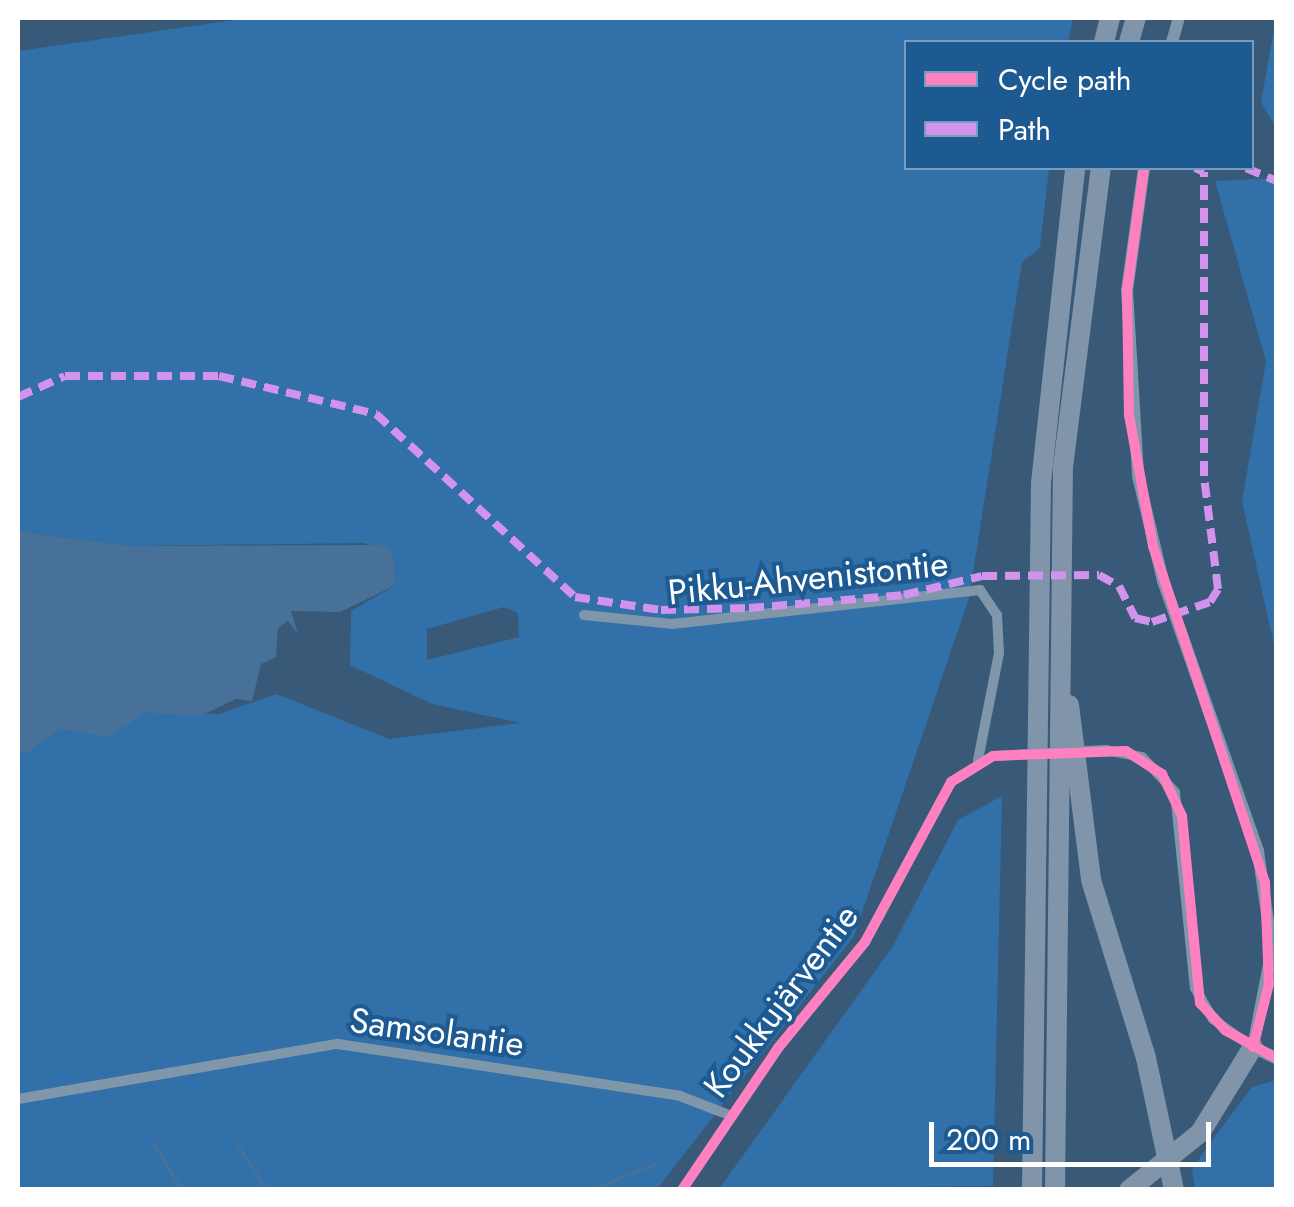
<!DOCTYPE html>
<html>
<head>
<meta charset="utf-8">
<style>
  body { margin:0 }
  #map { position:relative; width:1294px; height:1207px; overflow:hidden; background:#385977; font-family:Jost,sans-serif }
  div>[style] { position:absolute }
  .green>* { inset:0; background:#3170a8 }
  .water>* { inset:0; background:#477198 }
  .stream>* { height:2.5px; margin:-1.25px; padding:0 1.25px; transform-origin:1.25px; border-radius:1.25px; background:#477198 }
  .minor>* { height:10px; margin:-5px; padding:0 5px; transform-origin:5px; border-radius:5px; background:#8096aa }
  .tertiary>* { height:12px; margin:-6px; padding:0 6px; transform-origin:6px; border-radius:6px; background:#8096aa }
  .motorway>* { height:20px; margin:-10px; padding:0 10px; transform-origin:10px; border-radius:10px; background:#8095a9 }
  .minor-bridge>* { height:10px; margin:-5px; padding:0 5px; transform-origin:5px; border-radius:5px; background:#8096aa }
  .quiet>* { height:8px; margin-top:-4px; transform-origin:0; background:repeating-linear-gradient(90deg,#d193ec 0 15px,transparent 0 23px) }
  .cycleway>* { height:10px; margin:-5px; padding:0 5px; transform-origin:5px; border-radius:5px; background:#ff80c0 }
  span { translate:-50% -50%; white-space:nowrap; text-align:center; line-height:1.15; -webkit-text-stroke:8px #1d5a92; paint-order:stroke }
  .street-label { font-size:35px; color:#fff }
  .frame { position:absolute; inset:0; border:20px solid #fff; pointer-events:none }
  .legend { position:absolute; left:904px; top:40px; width:350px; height:130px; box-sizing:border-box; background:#1d5a92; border:2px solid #779cbe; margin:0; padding:12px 18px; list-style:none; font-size:30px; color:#fff }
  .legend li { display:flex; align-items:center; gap:20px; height:50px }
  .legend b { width:50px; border:2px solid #779cbe }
  .scale { position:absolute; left:929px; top:1122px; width:282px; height:45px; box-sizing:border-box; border:5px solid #fff; border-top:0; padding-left:12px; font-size:30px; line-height:35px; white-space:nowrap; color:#fff; -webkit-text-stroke:8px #1d5a92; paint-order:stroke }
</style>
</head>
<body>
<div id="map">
  <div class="green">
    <i style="clip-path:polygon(evenodd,248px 18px,1073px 18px,1068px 42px,906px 42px,906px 168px,1049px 168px,1040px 248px,1022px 262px,969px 598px,854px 936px,657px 1189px,18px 1189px,18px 752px,60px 728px,146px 713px,219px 714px,277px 694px,389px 739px,521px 723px,432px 704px,350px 665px,351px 611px,396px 585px,393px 553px,364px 543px,128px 546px,18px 531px,18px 51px,248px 18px,504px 607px,518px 613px,519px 637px,427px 660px,427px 629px,504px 607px)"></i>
    <i style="clip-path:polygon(1276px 18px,1276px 128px,1261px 102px)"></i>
    <i style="clip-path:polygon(1276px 178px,1276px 654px,1242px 501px,1266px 361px,1215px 181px)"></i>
    <i style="clip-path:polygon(1002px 796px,993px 1186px,719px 1189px,893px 946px,958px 820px)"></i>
    <i style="clip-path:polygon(1276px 1080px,1276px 1189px,1195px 1189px,1192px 1170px,1207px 1147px,1252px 1087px)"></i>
  </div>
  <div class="water">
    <i style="clip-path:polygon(18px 531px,129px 546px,383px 545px,393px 553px,396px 585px,340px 612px,291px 611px,298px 634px,288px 621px,278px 628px,276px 657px,261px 664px,252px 701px,236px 699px,200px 716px,146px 713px,109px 737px,60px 729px,26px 753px,18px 752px)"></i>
  </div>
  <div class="stream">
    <i style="left:236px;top:1142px;width:57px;rotate:57.1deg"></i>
    <i style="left:155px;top:1145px;width:52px;rotate:59deg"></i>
    <i style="left:590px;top:1190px;width:70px;rotate:-21.8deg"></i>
  </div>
  <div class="minor">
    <i style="left:584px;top:615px;width:88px;rotate:5.8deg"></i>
    <i style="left:672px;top:624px;width:310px;rotate:-6.3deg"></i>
    <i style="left:980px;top:590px;width:30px;rotate:56deg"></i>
    <i style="left:997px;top:615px;width:38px;rotate:87deg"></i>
    <i style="left:999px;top:653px;width:109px;rotate:101.1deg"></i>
    <i style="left:1106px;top:750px;width:37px;rotate:11deg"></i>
    <i style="left:1142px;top:757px;width:48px;rotate:46.7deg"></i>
    <i style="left:1175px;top:792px;width:197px;rotate:84.2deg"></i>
    <i style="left:1195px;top:988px;width:36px;rotate:60deg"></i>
    <i style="left:1213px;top:1019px;width:48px;rotate:35.7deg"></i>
    <i style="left:18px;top:1099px;width:325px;rotate:-9.8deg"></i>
    <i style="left:338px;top:1044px;width:346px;rotate:8.6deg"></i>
    <i style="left:680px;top:1096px;width:53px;rotate:21.2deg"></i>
    <i style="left:682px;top:1190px;width:171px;rotate:-55.9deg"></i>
    <i style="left:778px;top:1048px;width:137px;rotate:-50.6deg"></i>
    <i style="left:865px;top:942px;width:182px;rotate:-61.7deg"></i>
    <i style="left:951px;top:782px;width:49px;rotate:-31.8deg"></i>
  </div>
  <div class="tertiary">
    <i style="left:1172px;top:42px;width:25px;rotate:-74deg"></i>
    <i style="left:1144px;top:168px;width:123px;rotate:97.9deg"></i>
    <i style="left:1127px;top:290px;width:186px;rotate:86.6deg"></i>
    <i style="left:1138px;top:476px;width:108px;rotate:76.6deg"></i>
    <i style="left:1163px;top:581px;width:286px;rotate:70.6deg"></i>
    <i style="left:1258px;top:851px;width:99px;rotate:81.9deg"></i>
    <i style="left:1272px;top:949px;width:100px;rotate:101deg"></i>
    <i style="left:1253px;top:1047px;width:25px;rotate:26deg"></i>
  </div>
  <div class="motorway">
    <i style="left:1104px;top:42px;width:25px;rotate:-76deg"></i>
    <i style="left:1129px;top:42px;width:25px;rotate:-74deg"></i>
    <i style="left:1069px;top:705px;width:176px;rotate:82.8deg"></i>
    <i style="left:1091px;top:880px;width:186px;rotate:72.8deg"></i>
    <i style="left:1146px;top:1058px;width:135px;rotate:78deg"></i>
    <i style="left:1032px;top:1190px;width:707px;rotate:-89.27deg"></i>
    <i style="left:1041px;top:483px;width:317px;rotate:-83.8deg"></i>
    <i style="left:1055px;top:1190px;width:723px;rotate:-89.37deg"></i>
    <i style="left:1063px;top:467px;width:301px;rotate:-82.8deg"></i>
    <i style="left:1129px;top:1190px;width:91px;rotate:-38.8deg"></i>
    <i style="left:1200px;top:1133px;width:101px;rotate:-58.4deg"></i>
  </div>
  <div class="minor-bridge">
    <i style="left:993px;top:756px;width:113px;rotate:-3deg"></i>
  </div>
  <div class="quiet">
    <i style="left:1246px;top:168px;width:33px;rotate:23deg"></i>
    <i style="left:18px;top:397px;width:51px;rotate:-24.1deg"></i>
    <i style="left:65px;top:376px;width:154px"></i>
    <i style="left:219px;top:376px;width:162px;rotate:13.6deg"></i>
    <i style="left:376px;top:414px;width:270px;rotate:42.6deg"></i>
    <i style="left:575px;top:597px;width:87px;rotate:8.6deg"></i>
    <i style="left:661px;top:610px;width:88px;rotate:-1.3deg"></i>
    <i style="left:749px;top:608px;width:156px;rotate:-4.8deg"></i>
    <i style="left:904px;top:595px;width:80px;rotate:-13.7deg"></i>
    <i style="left:982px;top:576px;width:117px;rotate:-0.5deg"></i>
    <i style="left:1099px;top:575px;width:23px;rotate:29deg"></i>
    <i style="left:1119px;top:586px;width:36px;rotate:63deg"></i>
    <i style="left:1135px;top:618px;width:17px;rotate:13deg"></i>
    <i style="left:1152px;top:622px;width:61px;rotate:-19deg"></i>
    <i style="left:1210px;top:602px;width:15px;rotate:-58deg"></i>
    <i style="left:1218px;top:589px;width:114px;rotate:-97.1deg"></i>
    <i style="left:1204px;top:476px;width:304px;rotate:-90deg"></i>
    <i style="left:1204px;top:172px;width:10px;rotate:-156deg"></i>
  </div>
  <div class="cycleway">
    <i style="left:1144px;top:168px;width:123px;rotate:97.9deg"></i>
    <i style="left:1127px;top:290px;width:125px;rotate:89.1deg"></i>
    <i style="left:1129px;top:415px;width:133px;rotate:79.6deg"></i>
    <i style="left:1153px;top:546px;width:354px;rotate:71.6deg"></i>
    <i style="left:1265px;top:882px;width:102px;rotate:87.8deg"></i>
    <i style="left:1269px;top:984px;width:65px;rotate:104.3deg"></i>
    <i style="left:682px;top:1190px;width:171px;rotate:-55.9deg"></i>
    <i style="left:778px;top:1048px;width:137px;rotate:-50.6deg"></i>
    <i style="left:865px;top:942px;width:182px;rotate:-61.7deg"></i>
    <i style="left:951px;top:782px;width:49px;rotate:-31.8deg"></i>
    <i style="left:993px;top:756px;width:133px;rotate:-2.2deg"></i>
    <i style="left:1126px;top:751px;width:43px;rotate:32.6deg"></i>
    <i style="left:1162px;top:774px;width:47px;rotate:64.5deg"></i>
    <i style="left:1182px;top:816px;width:188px;rotate:84.5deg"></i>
    <i style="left:1200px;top:1003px;width:37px;rotate:47deg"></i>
    <i style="left:1225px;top:1030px;width:58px;rotate:28.8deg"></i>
  </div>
  <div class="street-label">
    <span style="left:808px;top:578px;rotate:-6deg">Pikku-Ahvenistontie</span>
    <span style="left:781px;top:1001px;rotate:-53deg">Koukkujärventie</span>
    <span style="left:437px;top:1032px;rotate:8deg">Samsolantie</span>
  </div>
  <div class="frame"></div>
  <ul class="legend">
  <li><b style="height:12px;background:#ff80c0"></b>Cycle path</li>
  <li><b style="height:12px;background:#d193ec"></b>Path</li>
  </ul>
  <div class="scale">200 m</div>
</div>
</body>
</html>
